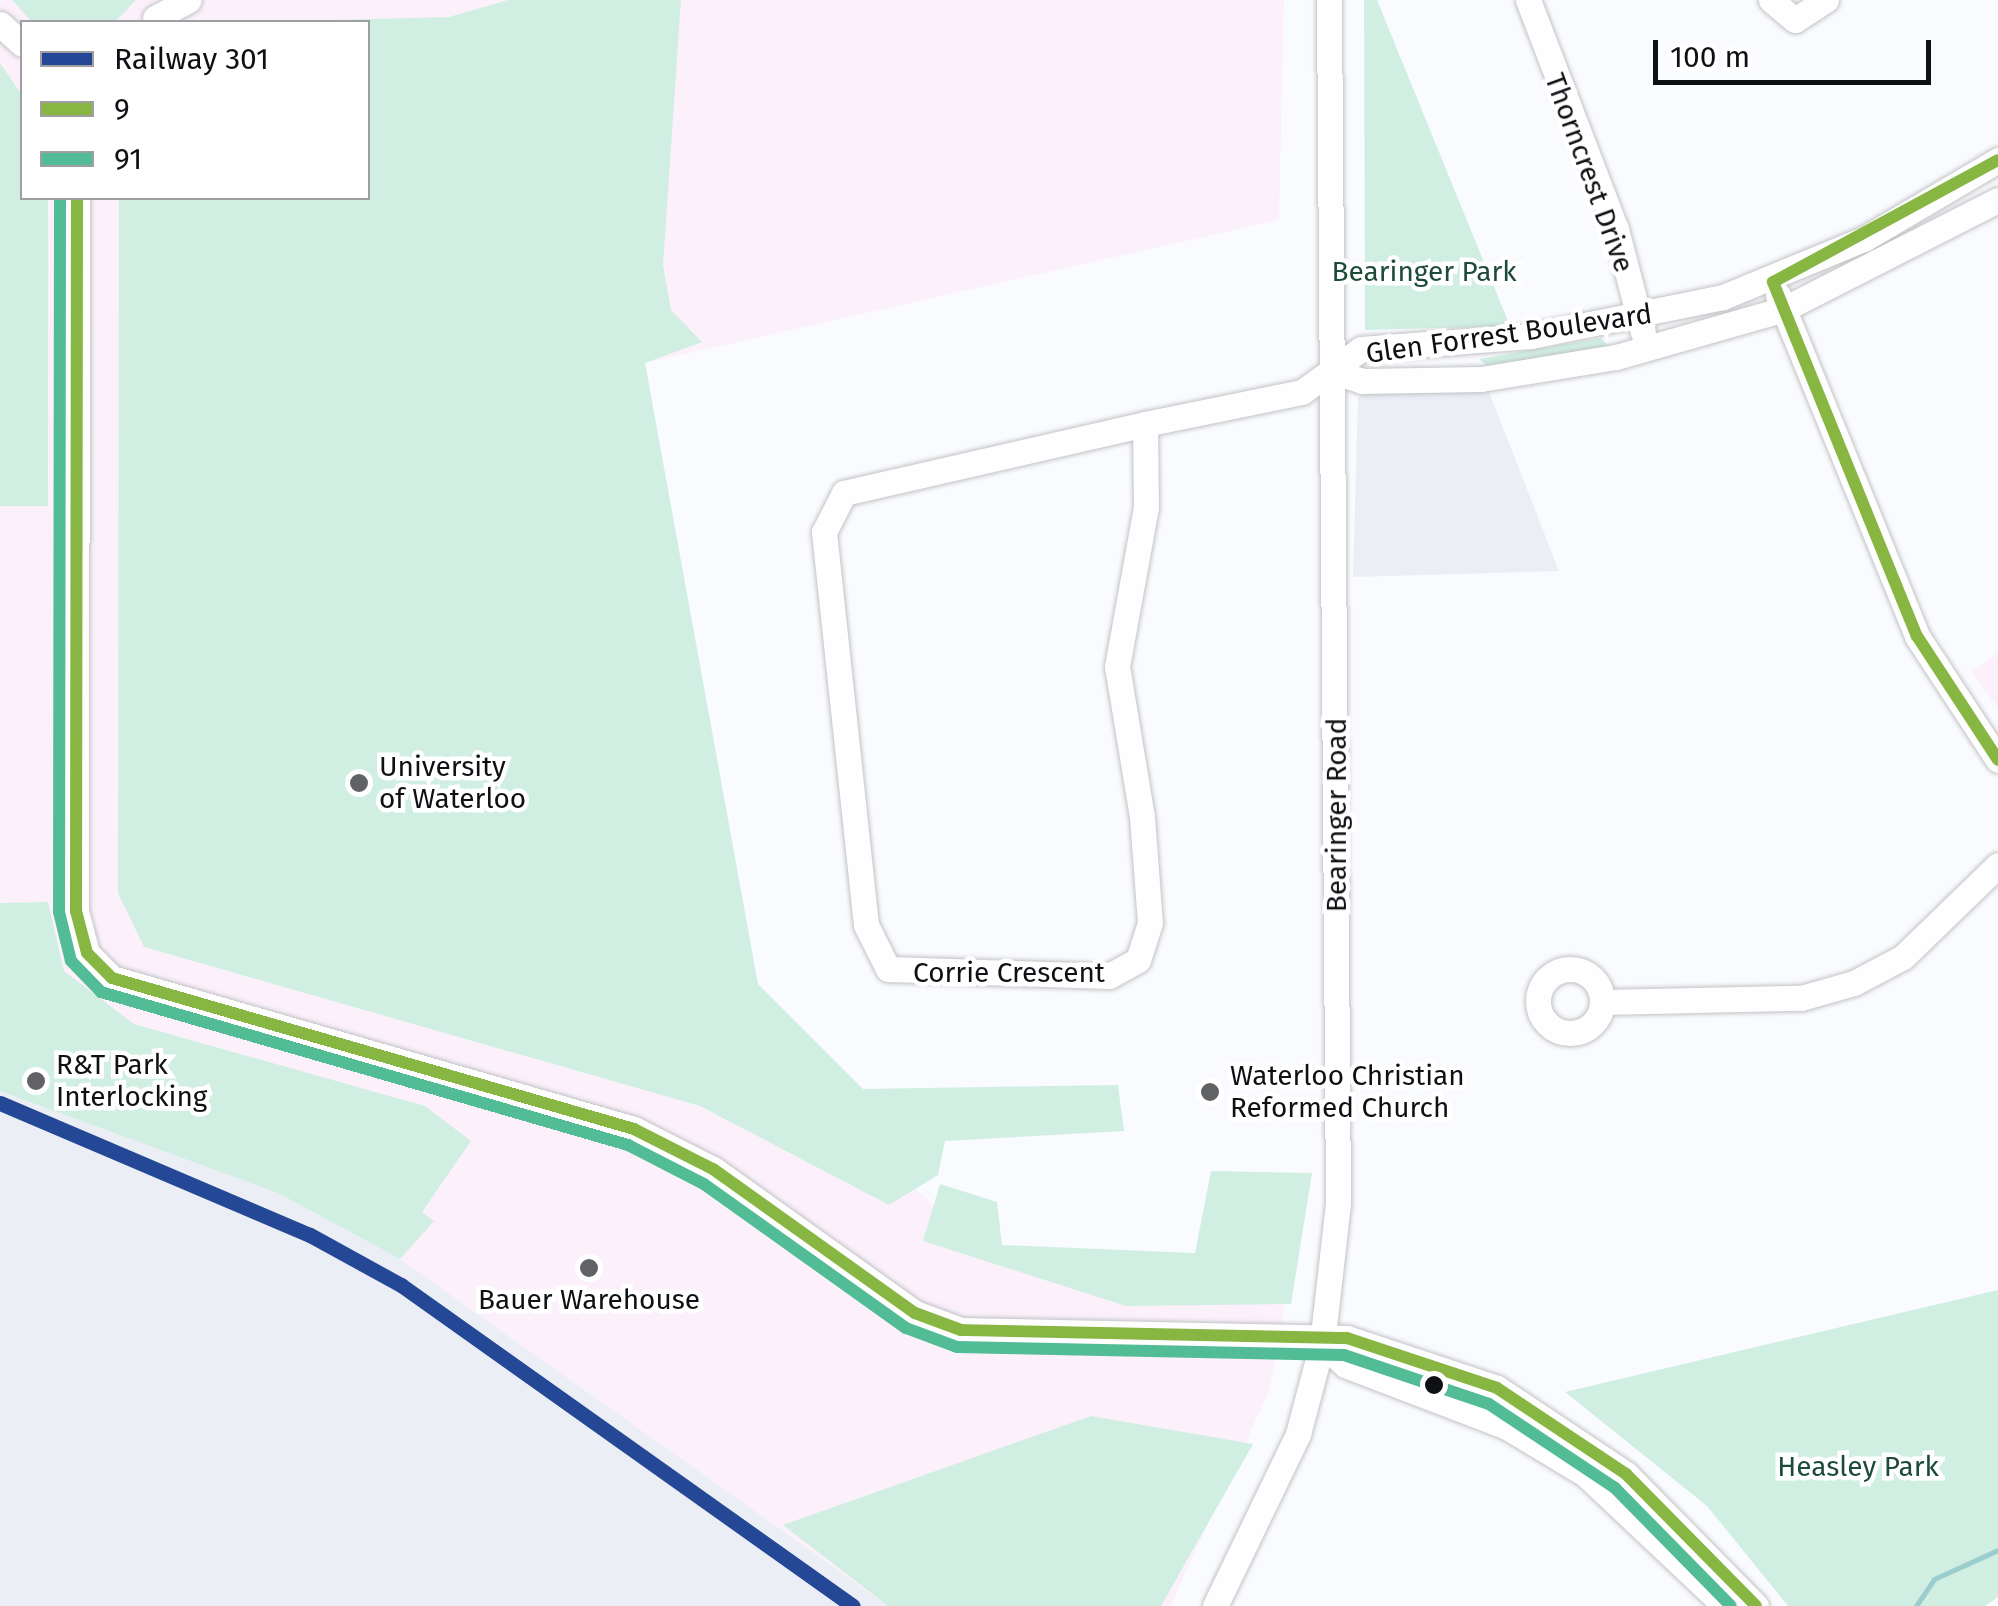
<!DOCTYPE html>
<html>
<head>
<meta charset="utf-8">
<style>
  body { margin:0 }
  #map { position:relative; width:1998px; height:1606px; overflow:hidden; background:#fafbfe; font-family:"Fira Sans",sans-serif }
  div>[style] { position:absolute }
  .built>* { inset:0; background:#ebeef5 }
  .education>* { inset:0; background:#fcf1fb }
  .green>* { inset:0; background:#d0efe2 }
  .stream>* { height:5px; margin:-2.5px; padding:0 2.5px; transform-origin:2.5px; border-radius:2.5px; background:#9bcdce }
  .roads { filter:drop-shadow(0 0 2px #c2c3c6) drop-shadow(0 0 2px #c2c3c6) }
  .minor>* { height:25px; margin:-12.5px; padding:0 12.5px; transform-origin:12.5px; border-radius:12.5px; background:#fefeff }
  .minor>.ring { margin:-12.5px; padding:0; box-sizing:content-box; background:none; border:25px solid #fefeff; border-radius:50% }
  .rail>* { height:9px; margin-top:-4.5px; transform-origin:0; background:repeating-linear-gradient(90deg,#fff 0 15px,#bdbdbd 0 30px); box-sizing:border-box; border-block:2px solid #bdbdbd }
  .bus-1>* { height:12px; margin:-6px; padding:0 6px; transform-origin:6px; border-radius:6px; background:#87b642 }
  .bus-2>* { height:12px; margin:-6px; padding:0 6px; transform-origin:6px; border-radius:6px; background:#52bc96 }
  .rail-1>* { height:15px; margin:-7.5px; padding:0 7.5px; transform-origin:7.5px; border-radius:7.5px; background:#244895 }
  .dots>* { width:28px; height:28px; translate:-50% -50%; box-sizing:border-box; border:5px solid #fff; border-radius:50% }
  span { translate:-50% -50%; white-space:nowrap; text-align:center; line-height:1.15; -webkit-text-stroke:9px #fff; paint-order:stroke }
  .street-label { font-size:28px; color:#0f1014 }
  .park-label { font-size:28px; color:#1c4b38 }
  .poi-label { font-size:28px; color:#0f1014 }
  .left { translate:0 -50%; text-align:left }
  .legend { position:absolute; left:20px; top:20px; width:350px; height:180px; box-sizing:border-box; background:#fff; border:2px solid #9f9fa1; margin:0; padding:12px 18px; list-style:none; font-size:30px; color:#0f1014 }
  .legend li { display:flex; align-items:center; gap:20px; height:50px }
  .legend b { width:50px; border:2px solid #9f9fa1 }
  .scale { position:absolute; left:1653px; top:40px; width:278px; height:45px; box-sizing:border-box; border:5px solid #0f1014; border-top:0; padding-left:12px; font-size:30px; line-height:35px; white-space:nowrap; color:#0f1014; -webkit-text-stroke:8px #fff; paint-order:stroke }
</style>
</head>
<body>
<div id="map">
  <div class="built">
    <i style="clip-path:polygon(evenodd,0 0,650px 0,645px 363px,671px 511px,609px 1070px,1270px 1388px,1170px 1606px,0 1606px,0 0,22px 22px,368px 22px,368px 198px,22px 198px,22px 22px)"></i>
    <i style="clip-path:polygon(1487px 387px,1559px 571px,1353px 577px,1358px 398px,1368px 389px)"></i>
  </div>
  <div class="education">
    <i style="clip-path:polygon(evenodd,0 0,1284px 0,1279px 220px,645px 363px,767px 1055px,989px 1255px,1294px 1254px,1270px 1388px,1170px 1606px,888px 1606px,400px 1259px,278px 1193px,0 1091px,0 0,22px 22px,368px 22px,368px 198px,22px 198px,22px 22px)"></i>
    <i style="clip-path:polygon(1998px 653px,1998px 708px,1971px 672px)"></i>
  </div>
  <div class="green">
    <i style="clip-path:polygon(12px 0,136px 0,115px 22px,32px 22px)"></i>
    <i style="clip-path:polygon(508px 0,681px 0,663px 265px,671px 310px,702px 342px,645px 363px,758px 984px,863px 1089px,1118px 1085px,1124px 1131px,945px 1141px,938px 1175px,889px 1205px,700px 1106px,144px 947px,118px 893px,119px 198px,368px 198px,368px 22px,250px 22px,449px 17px)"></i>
    <i style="clip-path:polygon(1364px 0,1377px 0,1510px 326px,1365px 330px)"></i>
    <i style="clip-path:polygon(0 63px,22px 95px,22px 198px,48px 198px,48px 506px,0 506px)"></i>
    <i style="clip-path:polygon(1601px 338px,1608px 346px,1489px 368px,1479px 359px)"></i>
    <i style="clip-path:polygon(48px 902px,64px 971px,134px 1024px,425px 1106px,471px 1141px,422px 1212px,434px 1221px,400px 1259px,278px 1193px,0 1091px,0 903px)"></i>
    <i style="clip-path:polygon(1211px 1171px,1312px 1173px,1291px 1304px,1126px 1306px,923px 1241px,940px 1184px,997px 1202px,1002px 1245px,1195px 1253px)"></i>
    <i style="clip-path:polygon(1998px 1290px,1998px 1597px,1985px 1606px,1788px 1606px,1707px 1506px,1565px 1392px)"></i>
    <i style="clip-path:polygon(1091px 1416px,1253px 1444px,1161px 1606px,888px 1606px,783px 1525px)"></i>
  </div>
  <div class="stream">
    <i style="left:1916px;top:1606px;width:32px;rotate:-56deg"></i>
    <i style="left:1934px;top:1579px;width:70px;rotate:-24.4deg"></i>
  </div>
  <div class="roads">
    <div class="minor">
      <i style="left:1528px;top:0;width:245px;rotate:69deg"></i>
      <i style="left:1616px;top:229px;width:107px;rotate:75.4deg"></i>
      <i style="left:1771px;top:0;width:31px;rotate:40deg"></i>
      <i style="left:1795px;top:20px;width:37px;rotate:-33deg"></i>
      <i style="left:155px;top:18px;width:38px;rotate:-28deg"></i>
      <i style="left:0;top:24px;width:30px;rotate:42deg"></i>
      <i style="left:77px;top:198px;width:713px;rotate:90.08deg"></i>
      <i style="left:76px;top:911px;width:43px;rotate:75.3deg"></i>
      <i style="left:87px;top:953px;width:35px;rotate:45deg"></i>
      <i style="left:112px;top:978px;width:543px;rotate:16.13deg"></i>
      <i style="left:634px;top:1129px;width:89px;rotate:26.9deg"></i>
      <i style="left:713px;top:1169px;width:248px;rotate:35.5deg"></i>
      <i style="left:915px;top:1313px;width:49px;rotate:20.3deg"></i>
      <i style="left:961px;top:1330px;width:386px;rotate:1.2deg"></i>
      <i style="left:1347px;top:1338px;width:158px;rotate:18.4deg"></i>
      <i style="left:1497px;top:1388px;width:155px;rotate:33.7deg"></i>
      <i style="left:1626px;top:1474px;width:185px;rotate:45.4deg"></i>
      <i style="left:1778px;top:295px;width:368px;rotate:67.8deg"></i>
      <i style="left:1917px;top:636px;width:148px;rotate:56.8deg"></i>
      <i style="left:1332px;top:371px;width:32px;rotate:18deg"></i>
      <i style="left:1362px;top:381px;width:119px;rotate:-1deg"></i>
      <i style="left:1481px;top:379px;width:137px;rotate:-9.3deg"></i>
      <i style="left:1616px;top:357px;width:175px;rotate:-15.9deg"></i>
      <i style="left:1784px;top:309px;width:240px;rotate:-27deg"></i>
      <i style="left:1145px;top:424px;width:83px;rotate:89.3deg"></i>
      <i style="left:1146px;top:507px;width:162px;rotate:100.3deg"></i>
      <i style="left:1117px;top:666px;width:153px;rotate:80.6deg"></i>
      <i style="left:1142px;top:817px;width:106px;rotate:85.7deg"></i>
      <i style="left:1150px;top:923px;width:39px;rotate:108deg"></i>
      <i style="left:1138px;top:960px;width:33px;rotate:151deg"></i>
      <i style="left:1109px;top:976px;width:221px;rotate:-178.2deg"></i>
      <i style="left:888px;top:969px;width:49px;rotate:-116.6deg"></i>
      <i style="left:866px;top:925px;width:395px;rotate:-96.1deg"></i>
      <i style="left:824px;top:532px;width:44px;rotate:-62.9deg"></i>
      <i style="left:844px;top:493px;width:309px;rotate:-12.9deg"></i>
      <i style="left:1145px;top:424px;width:160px;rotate:-11.5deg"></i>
      <i style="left:1302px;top:392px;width:73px;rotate:-36.1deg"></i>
      <i style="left:1361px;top:349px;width:170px;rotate:-4.4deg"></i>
      <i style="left:1531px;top:336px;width:196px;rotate:-11.5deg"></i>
      <i style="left:1723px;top:297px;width:152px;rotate:-22.4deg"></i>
      <i style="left:1864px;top:239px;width:156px;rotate:-30.5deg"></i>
      <i class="ring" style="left:1538px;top:969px;width:39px;height:39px"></i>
      <i style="left:1602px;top:1002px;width:199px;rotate:-1.2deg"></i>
      <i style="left:1801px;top:998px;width:55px;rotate:-15.8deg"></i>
      <i style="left:1854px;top:983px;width:55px;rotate:-28deg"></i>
      <i style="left:1903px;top:957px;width:132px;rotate:-44.1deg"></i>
      <i style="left:1322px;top:1344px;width:31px;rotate:42deg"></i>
      <i style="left:1345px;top:1365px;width:173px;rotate:20.9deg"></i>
      <i style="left:1507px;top:1427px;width:91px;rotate:31.1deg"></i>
      <i style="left:1585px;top:1474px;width:192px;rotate:43.3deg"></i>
      <i style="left:1215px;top:1606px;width:191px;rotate:-64.2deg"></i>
      <i style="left:1298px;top:1434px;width:93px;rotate:-75.1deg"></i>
      <i style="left:1322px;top:1344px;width:141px;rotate:-83.5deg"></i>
      <i style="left:1338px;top:1204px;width:1204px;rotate:-90.43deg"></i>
    </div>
  </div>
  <div class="rail">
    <i style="left:0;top:1100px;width:215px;rotate:23.2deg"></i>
  </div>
  <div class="bus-1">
    <i style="left:1998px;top:160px;width:256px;rotate:151.5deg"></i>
    <i style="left:1773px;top:282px;width:382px;rotate:67.9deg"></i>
    <i style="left:1917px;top:636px;width:148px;rotate:56.8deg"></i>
    <i style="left:77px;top:198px;width:713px;rotate:90.08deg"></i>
    <i style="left:76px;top:911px;width:43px;rotate:75.3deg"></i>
    <i style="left:87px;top:953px;width:35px;rotate:45deg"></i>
    <i style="left:112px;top:978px;width:543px;rotate:16.13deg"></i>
    <i style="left:634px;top:1129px;width:89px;rotate:26.9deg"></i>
    <i style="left:713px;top:1169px;width:248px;rotate:35.5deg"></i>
    <i style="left:915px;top:1313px;width:49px;rotate:20.3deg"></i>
    <i style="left:961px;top:1330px;width:386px;rotate:1.2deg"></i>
    <i style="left:1347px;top:1338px;width:158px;rotate:18.4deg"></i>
    <i style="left:1497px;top:1388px;width:155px;rotate:33.7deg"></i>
    <i style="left:1626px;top:1474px;width:185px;rotate:45.4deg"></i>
  </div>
  <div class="bus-2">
    <i style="left:60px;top:198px;width:714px;rotate:90.08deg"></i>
    <i style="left:59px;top:912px;width:50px;rotate:76.2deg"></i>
    <i style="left:71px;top:961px;width:43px;rotate:45.9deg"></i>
    <i style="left:101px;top:992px;width:549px;rotate:16.19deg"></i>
    <i style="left:628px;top:1145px;width:85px;rotate:27.2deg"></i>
    <i style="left:704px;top:1184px;width:248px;rotate:35.5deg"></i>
    <i style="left:906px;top:1328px;width:54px;rotate:20.4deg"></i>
    <i style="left:957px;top:1347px;width:387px;rotate:1.2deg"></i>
    <i style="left:1344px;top:1355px;width:153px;rotate:18.7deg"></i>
    <i style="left:1489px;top:1404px;width:151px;rotate:33.7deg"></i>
    <i style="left:1615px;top:1488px;width:165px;rotate:45.5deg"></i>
  </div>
  <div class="rail-1">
    <i style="left:0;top:1103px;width:337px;rotate:23.1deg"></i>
    <i style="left:310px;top:1235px;width:104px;rotate:28.8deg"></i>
    <i style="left:401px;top:1285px;width:554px;rotate:35.38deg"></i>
  </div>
  <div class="dots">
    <i style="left:359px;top:783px;background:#616266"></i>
    <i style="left:36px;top:1081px;background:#616266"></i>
    <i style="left:1210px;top:1092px;background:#616266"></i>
    <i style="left:589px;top:1268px;background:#616266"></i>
    <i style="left:1434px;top:1385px;background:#0f1014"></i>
  </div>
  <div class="street-label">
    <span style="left:1589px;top:173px;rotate:70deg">Thorncrest Drive</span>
    <span style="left:1509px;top:334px;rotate:-8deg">Glen Forrest Boulevard</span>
    <span style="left:1337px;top:815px;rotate:-90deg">Bearinger Road</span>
    <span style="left:1009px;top:973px">Corrie Crescent</span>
  </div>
  <div class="park-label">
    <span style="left:1424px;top:272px">Bearinger Park</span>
    <span style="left:1858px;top:1467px">Heasley Park</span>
  </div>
  <div class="poi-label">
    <span class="left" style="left:379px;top:783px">University<br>of Waterloo</span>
    <span class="left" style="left:56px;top:1081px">R&amp;T Park<br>Interlocking</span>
    <span class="left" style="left:1230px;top:1092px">Waterloo Christian<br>Reformed Church</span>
    <span style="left:589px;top:1300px">Bauer Warehouse</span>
  </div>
  <ul class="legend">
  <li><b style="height:12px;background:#244895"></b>Railway 301</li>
  <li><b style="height:12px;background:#87b642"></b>9</li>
  <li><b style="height:12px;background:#52bc96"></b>91</li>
  </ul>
  <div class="scale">100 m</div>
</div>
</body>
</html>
